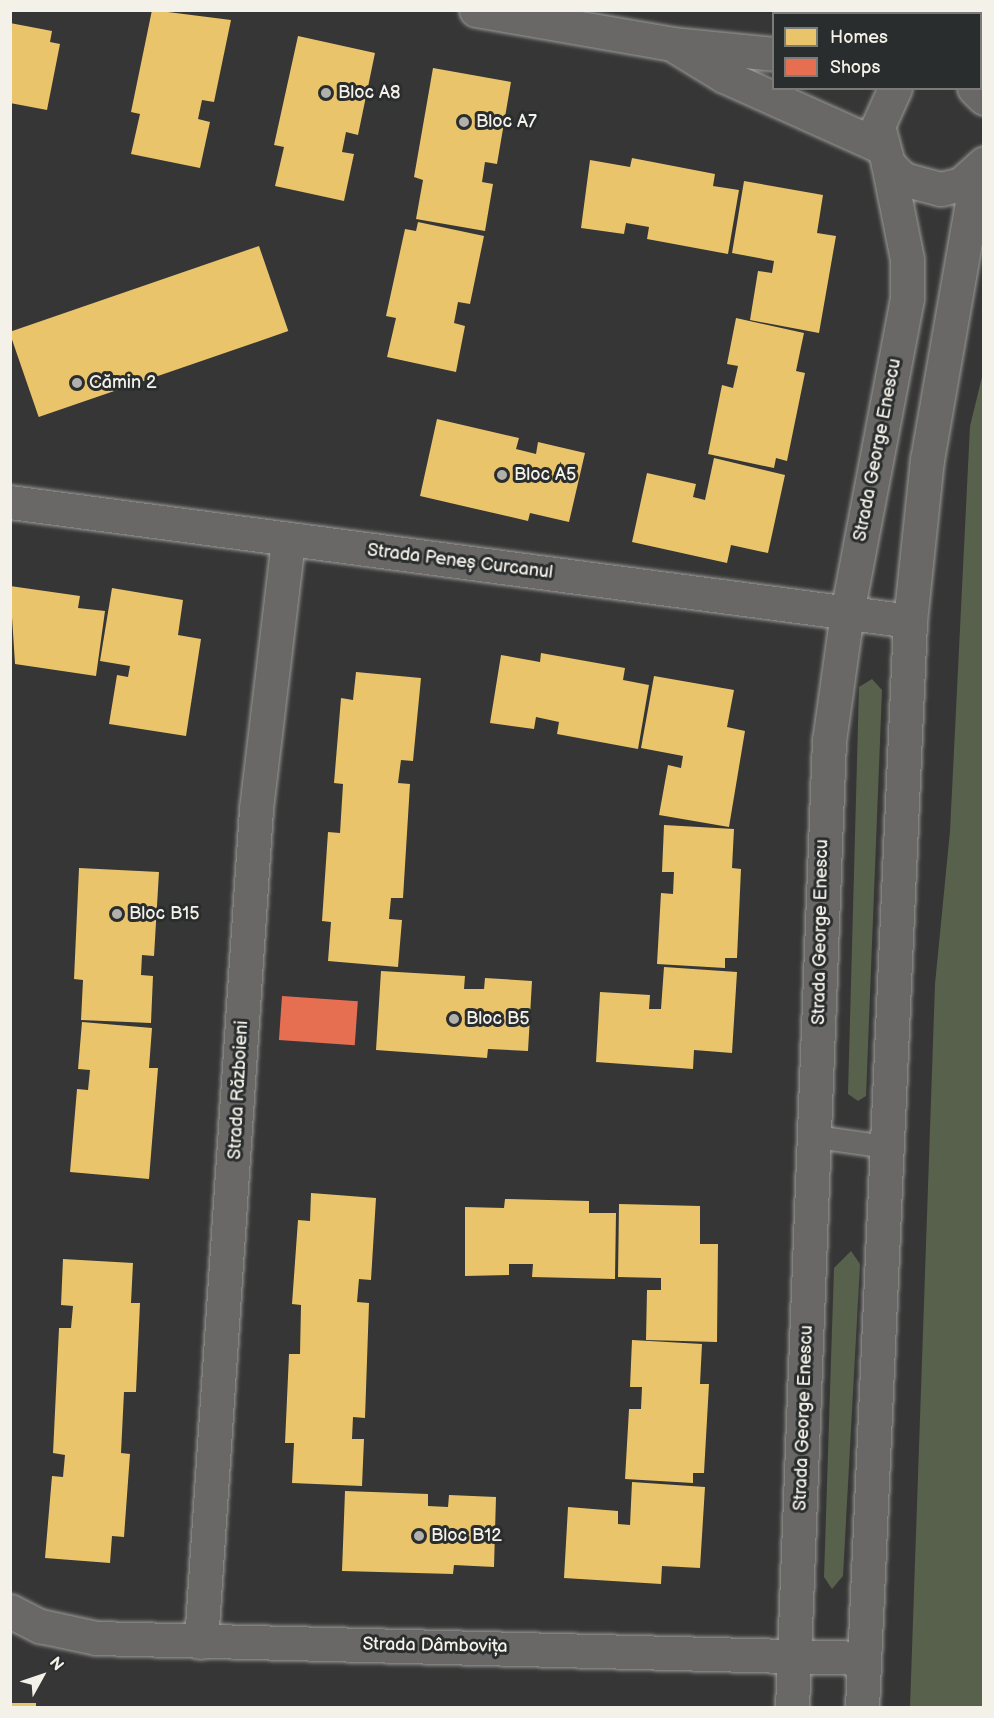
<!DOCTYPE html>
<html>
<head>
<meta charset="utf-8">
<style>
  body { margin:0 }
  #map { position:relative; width:994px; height:1718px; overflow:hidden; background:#363636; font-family:"Balsamiq Sans",sans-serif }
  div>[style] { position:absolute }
  .green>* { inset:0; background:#58614c }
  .homes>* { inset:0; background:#e9c46a; transform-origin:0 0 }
  .shops>* { inset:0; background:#e76f51; transform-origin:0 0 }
  .roads { filter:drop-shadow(0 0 2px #9c9c9a) drop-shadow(0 0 2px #9c9c9a) }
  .service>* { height:22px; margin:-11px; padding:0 11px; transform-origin:11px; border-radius:11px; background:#696866 }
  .minor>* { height:33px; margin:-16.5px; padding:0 16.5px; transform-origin:16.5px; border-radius:16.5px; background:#696866 }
  .tertiary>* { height:33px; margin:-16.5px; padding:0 16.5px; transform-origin:16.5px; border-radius:16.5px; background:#696866 }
  .dots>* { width:16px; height:16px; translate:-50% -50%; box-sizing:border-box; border:3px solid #2a2d2e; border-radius:50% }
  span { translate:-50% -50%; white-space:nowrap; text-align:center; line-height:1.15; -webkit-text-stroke:6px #2a2d2e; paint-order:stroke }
  .poi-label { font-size:18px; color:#f4f1e8 }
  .left { translate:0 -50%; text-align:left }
  .street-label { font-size:18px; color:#f4f1e8 }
  .frame { position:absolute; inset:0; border:12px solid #f4f1e8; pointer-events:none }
  .legend { position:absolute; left:772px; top:12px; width:210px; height:78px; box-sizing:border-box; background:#2a2d2e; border:2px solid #7b7b78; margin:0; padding:8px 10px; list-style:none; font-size:18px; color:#f4f1e8 }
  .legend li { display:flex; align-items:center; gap:12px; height:30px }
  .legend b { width:30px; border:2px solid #7b7b78 }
  .north { position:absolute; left:12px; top:1646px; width:60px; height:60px; -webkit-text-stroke:4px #2a2d2e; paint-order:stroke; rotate:50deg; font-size:16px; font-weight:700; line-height:24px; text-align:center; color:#f4f1e8 }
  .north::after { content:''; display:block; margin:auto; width:21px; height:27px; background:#f4f1e8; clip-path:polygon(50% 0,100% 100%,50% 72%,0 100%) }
</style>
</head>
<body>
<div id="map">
  <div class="green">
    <i style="clip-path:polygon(983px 373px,983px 1707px,910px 1707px,935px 984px,950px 831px,970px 426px)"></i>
    <i style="clip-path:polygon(872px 679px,882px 690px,866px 1096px,858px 1101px,848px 1094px,859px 687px)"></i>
    <i style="clip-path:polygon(851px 1251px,860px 1264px,843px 1576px,832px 1589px,824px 1577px,834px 1268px)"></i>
  </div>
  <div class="homes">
    <i style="clip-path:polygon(152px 10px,231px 20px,214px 102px,202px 100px,198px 119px,210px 122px,200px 168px,131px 154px,140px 114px,131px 112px)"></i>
    <i style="clip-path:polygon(10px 23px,52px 31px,50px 42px,60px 44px,47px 110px,10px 103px)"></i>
    <i style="clip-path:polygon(298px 36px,375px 53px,358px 135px,346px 132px,342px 152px,354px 154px,344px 201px,275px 186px,284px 147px,274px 145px)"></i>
    <i style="clip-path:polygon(433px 68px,511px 82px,497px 164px,485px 162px,482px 182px,493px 184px,485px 231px,416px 219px,423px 180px,414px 177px)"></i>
    <i style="clip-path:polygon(632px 158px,715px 174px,713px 186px,739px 190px,728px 254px,647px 239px,649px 227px,626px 223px,624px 234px,581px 228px,590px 160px,630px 167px)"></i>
    <i style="clip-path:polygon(744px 181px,823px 195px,817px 233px,836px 236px,819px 333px,750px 320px,758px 271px,772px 273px,774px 261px,732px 253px)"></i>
    <i style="clip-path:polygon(418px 222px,484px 236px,470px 304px,458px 302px,454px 323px,465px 326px,456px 372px,387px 357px,396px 318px,386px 316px,405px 229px,416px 231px)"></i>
    <i style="left:259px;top:246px;width:90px;height:264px;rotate:71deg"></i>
    <i style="clip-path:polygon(736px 318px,804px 333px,796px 371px,805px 373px,787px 461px,776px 458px,774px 468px,708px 454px,722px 385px,733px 388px,738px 366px,727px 364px)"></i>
    <i style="clip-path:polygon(437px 419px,519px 438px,516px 449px,536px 454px,538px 442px,585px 453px,569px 522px,530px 513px,528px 521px,420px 496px)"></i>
    <i style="clip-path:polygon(714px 458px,785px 475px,768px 553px,731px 545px,727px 563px,632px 542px,647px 473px,696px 484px,693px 497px,705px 500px)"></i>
    <i style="clip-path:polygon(10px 586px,80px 596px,78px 608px,105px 611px,96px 676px,15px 664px)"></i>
    <i style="clip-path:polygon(112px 588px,183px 600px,178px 635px,201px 639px,186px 736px,109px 724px,117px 675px,128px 677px,130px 666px,100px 661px)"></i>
    <i style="clip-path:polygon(541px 653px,625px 668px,623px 680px,649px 685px,638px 749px,557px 734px,559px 722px,536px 717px,534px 729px,490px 723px,501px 655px,540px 662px)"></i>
    <i style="clip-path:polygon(356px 672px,421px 678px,413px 761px,401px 760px,398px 783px,410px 784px,403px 898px,391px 898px,389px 919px,402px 920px,398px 967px,328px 961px,331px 922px,322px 921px,328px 832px,340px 833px,343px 784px,334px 783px,341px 698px,353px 700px)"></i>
    <i style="clip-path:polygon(654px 676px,734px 690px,727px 727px,745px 731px,729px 827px,659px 815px,668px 765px,681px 768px,683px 756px,641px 748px)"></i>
    <i style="clip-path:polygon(664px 825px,734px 829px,732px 868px,741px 869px,737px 958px,725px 958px,725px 968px,657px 964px,661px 893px,673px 894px,674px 872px,662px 872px)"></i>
    <i style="clip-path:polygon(79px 868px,159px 872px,154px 956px,142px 955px,141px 975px,153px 976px,151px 1023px,81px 1020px,83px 980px,74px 979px)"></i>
    <i style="clip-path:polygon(664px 967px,737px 972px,732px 1053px,694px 1050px,693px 1069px,596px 1062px,600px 992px,650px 995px,649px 1009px,661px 1009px)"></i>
    <i style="clip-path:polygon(381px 971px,465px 976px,464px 989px,484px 989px,485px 978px,532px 981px,528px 1051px,488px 1049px,487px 1058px,376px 1050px)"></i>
    <i style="clip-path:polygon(82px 1022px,152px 1028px,149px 1068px,158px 1068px,149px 1179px,70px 1172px,77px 1089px,88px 1090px,90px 1070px,78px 1069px)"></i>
    <i style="clip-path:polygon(311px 1193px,376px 1198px,371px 1280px,359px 1279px,357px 1302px,369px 1303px,365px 1418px,353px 1417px,352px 1439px,364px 1439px,362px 1486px,292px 1483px,294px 1443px,285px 1443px,289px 1354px,300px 1354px,301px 1305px,292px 1304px,298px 1220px,310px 1221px)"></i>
    <i style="clip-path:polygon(505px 1199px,589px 1201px,589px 1213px,616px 1213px,615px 1279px,532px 1277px,533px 1264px,509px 1264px,509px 1275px,465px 1276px,465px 1207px,504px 1208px)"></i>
    <i style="clip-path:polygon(619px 1204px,700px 1206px,700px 1244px,718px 1244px,717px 1342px,646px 1340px,647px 1290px,661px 1290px,661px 1278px,618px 1277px)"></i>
    <i style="clip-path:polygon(63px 1259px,133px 1263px,131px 1303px,140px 1303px,136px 1392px,124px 1392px,121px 1453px,130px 1454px,124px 1537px,112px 1536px,110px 1563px,45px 1558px,52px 1476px,63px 1477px,65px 1455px,53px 1453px,59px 1328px,71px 1328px,73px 1306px,61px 1305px)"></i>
    <i style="clip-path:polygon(632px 1340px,702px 1344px,700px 1384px,709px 1384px,704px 1473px,693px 1473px,693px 1483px,625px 1479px,629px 1409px,641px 1409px,642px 1387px,630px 1387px)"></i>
    <i style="clip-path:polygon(632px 1482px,705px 1487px,700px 1568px,662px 1566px,661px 1584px,564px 1578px,568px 1507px,618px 1511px,618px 1524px,630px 1525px)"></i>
    <i style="clip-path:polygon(345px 1491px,428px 1494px,428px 1506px,448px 1507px,449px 1495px,496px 1497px,494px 1567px,454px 1565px,453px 1574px,342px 1571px)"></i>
    <i style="left:10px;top:1703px;width:26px;height:5px"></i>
  </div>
  <div class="shops">
    <i style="left:282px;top:996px;width:76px;height:44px;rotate:4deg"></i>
  </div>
  <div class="roads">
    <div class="service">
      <i style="left:816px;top:1137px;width:71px;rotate:8.1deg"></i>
    </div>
    <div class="minor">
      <i style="left:10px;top:502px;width:908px;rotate:7.53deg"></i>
      <i style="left:10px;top:1611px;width:34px;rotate:27deg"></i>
      <i style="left:40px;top:1626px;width:57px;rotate:12.1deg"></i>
      <i style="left:96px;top:1638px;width:768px;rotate:1.49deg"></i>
      <i style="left:201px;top:1642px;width:835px;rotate:-86.22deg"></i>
      <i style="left:256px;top:809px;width:272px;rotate:-83.2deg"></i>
    </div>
    <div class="tertiary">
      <i style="left:476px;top:10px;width:199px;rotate:9.8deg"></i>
      <i style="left:672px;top:44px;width:102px;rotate:5.6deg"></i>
      <i style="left:959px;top:14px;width:4px;rotate:-76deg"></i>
      <i style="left:678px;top:48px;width:54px;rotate:31.3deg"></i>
      <i style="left:724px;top:76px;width:171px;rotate:24.2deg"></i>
      <i style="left:895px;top:88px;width:42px;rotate:114.1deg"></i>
      <i style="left:878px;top:126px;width:39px;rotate:75deg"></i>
      <i style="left:888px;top:164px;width:21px;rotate:45deg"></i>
      <i style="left:903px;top:179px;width:39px;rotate:15deg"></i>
      <i style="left:941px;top:189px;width:21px;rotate:-14deg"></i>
      <i style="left:961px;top:184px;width:31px;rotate:-42deg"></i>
      <i style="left:974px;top:88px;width:14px;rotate:45deg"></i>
      <i style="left:792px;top:1708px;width:968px;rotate:-87.81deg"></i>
      <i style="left:829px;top:741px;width:129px;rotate:-82deg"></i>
      <i style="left:847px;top:613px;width:321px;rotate:-79.2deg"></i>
      <i style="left:907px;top:298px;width:39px;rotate:-90deg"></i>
      <i style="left:907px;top:259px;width:97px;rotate:-101.3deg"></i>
      <i style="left:862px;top:1708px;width:1088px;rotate:-87.47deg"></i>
      <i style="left:910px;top:621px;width:162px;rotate:-84deg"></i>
      <i style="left:927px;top:460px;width:291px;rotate:-80.1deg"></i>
    </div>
  </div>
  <div class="dots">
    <i style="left:326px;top:93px;background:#b2b0aa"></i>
    <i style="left:464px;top:122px;background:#b2b0aa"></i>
    <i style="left:77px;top:383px;background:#b2b0aa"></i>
    <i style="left:502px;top:475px;background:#b2b0aa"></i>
    <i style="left:117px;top:914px;background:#b2b0aa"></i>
    <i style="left:454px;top:1019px;background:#b2b0aa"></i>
    <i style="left:419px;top:1536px;background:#b2b0aa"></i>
  </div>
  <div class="poi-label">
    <span class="left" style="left:338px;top:93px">Bloc A8</span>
    <span class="left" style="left:476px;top:122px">Bloc A7</span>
    <span class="left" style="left:89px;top:383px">Cămin 2</span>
    <span class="left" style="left:514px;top:475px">Bloc A5</span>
    <span class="left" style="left:129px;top:914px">Bloc B15</span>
    <span class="left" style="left:466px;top:1019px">Bloc B5</span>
    <span class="left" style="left:431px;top:1536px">Bloc B12</span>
  </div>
  <div class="street-label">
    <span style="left:878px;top:450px;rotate:-79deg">Strada George Enescu</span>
    <span style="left:460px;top:562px;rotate:7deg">Strada Peneș Curcanul</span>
    <span style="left:821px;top:932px;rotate:-89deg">Strada George Enescu</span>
    <span style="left:239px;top:1090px;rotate:-87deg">Strada Războieni</span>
    <span style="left:804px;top:1418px;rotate:-88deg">Strada George Enescu</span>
    <span style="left:435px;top:1646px;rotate:1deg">Strada Dâmbovița</span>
  </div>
  <div class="frame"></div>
  <ul class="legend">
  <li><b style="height:16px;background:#e9c46a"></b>Homes</li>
  <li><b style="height:16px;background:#e76f51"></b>Shops</li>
  </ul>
  <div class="north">N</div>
</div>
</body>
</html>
